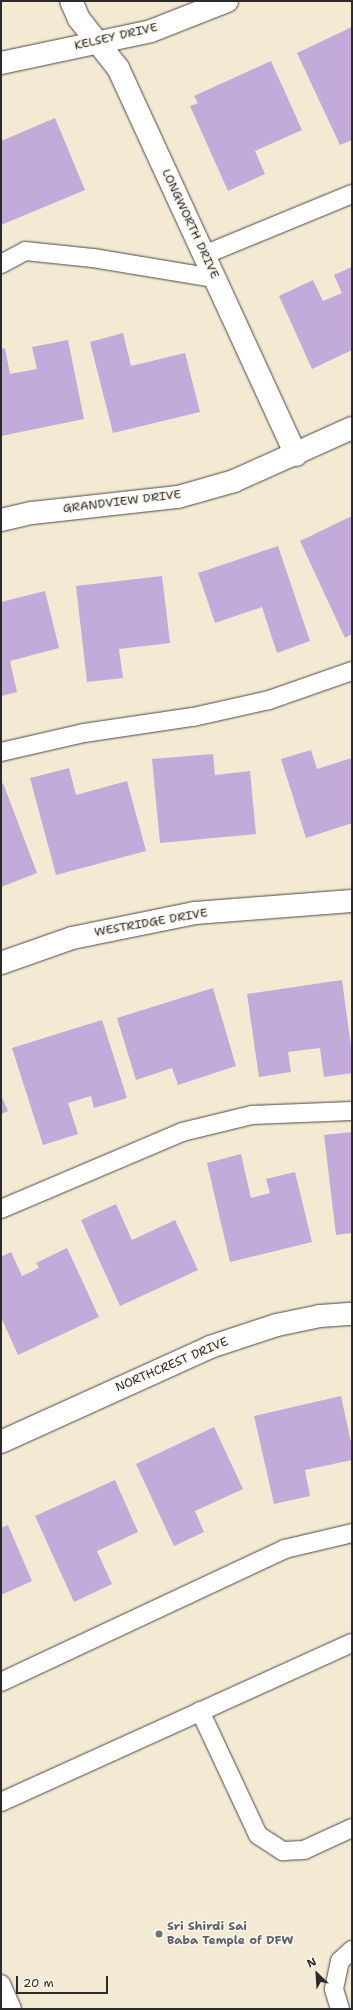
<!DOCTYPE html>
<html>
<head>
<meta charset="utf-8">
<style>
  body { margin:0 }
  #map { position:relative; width:353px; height:2010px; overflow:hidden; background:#f4e9d2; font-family:"Shantell Sans",sans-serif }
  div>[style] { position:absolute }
  .building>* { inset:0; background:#c2abda }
  .roads { filter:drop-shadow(0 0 1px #494844) drop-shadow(0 0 1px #494844) }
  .lane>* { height:18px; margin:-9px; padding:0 9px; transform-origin:9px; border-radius:9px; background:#fff }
  .street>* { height:22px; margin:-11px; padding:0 11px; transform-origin:11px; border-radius:11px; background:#fff }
  .dots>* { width:11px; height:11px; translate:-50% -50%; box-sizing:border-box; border:2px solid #fbf7ec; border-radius:50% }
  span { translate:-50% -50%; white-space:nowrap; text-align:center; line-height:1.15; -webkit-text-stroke:3px #fbf7ec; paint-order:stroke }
  .street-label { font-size:12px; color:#2b2b2b }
  .worship-label { font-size:12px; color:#5b616d; font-weight:700 }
  .left { translate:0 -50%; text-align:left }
  .frame { position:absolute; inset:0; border:2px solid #2b2b2b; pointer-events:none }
  .north { position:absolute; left:297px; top:1954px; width:40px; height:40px; -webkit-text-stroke:3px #fbf7ec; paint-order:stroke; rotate:335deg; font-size:11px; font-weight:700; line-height:16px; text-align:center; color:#2b2b2b }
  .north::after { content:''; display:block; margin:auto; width:14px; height:18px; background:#2b2b2b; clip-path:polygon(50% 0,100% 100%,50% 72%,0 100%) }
  .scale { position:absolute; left:16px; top:1976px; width:92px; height:18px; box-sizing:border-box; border:2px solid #2b2b2b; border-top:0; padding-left:5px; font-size:12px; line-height:14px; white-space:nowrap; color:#2b2b2b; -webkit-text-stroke:3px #fbf7ec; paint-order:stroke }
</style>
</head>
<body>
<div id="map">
  <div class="building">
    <i style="clip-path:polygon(352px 27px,352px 140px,340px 145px,297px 53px)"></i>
    <i style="clip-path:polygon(271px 61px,302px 130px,255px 151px,265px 174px,228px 191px,190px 106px,198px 103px,194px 96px)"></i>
    <i style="clip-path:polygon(55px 118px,85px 190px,1px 225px,1px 141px)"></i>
    <i style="clip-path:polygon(352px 267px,352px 350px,312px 369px,279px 296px,313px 280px,323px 301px,342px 293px,334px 275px)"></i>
    <i style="clip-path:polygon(123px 333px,131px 366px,185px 353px,200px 412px,113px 433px,90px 342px)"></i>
    <i style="clip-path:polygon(68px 340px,84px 419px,1px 436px,1px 349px,5px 348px,10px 374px,37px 369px,32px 347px)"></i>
    <i style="clip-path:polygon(352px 516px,352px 634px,345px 638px,300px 541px)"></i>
    <i style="clip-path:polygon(278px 546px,310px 641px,277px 653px,262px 607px,215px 623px,198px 573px)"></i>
    <i style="clip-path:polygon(162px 576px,170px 643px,119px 649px,123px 678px,87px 682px,76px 586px)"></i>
    <i style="clip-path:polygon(45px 591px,59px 648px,10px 661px,17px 692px,1px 696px,1px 602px)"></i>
    <i style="clip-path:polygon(311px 750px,317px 769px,352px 758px,352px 823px,306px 838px,281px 759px)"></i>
    <i style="clip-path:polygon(213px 754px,215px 775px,250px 771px,256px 834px,160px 843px,152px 759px)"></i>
    <i style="clip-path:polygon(69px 768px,76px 795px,127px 781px,146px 851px,56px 875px,30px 778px)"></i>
    <i style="clip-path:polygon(3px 783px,37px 873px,1px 887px,1px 784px)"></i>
    <i style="clip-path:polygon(342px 980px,352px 1054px,352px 1073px,324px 1077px,320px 1048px,288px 1052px,291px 1072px,259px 1077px,247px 994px)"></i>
    <i style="clip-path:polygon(213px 988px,236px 1066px,178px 1085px,172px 1068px,136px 1080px,117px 1018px)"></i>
    <i style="clip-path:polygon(102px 1020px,127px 1098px,94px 1108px,91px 1096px,68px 1103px,78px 1134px,43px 1145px,12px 1048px)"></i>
    <i style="clip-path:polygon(1px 1095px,8px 1111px,1px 1114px)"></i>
    <i style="clip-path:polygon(352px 1132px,352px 1233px,336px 1235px,324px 1135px)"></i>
    <i style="clip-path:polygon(241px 1154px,251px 1198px,270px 1193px,266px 1179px,295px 1172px,312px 1242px,230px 1262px,207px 1163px)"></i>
    <i style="clip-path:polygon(116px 1204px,132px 1240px,175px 1220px,198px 1270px,120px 1306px,81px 1220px)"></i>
    <i style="clip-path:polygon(67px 1248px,99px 1317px,18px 1355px,1px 1317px,1px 1257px,11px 1252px,22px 1276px,39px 1268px,36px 1263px)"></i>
    <i style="clip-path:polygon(341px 1396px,352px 1447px,352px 1460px,305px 1470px,310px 1496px,274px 1504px,254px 1416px)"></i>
    <i style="clip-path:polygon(214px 1427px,243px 1489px,195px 1511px,204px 1532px,174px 1546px,136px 1464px)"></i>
    <i style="clip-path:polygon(115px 1480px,138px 1532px,97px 1551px,112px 1584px,74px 1602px,35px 1516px)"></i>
    <i style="clip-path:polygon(8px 1525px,32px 1581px,1px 1595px,1px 1528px)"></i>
  </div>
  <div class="roads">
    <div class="lane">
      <i style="left:204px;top:255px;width:160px;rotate:-22.4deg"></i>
      <i style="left:1px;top:264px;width:27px;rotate:-28deg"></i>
      <i style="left:25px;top:251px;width:68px;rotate:5.9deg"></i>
      <i style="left:93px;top:258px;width:123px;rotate:9.4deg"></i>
      <i style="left:1px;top:752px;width:85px;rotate:-12.9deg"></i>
      <i style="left:84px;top:733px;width:110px;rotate:-8.4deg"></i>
      <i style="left:193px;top:717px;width:78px;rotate:-12.6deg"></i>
      <i style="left:269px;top:700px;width:88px;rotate:-19.3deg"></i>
      <i style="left:1px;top:1209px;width:197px;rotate:-23deg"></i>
      <i style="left:182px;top:1132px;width:72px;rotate:-13.7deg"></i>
      <i style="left:252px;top:1115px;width:100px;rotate:-2.3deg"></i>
      <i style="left:1px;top:1682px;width:314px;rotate:-25.1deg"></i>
      <i style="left:285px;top:1549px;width:69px;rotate:-13.4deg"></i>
      <i style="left:200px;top:1711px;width:137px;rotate:64.9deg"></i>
      <i style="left:258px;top:1835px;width:30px;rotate:33deg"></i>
      <i style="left:283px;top:1851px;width:21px;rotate:-3deg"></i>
      <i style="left:304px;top:1850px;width:53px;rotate:-24.6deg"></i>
      <i style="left:1px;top:1802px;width:385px;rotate:-24.4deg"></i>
      <i style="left:1px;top:1984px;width:27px;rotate:66deg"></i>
      <i style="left:340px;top:2009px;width:21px;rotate:-107deg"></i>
      <i style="left:334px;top:1989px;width:29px;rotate:-78deg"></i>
      <i style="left:340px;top:1961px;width:16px;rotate:-43deg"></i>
    </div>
    <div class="street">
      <i style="left:71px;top:1px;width:20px;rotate:66deg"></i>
      <i style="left:79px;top:19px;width:63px;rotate:51.5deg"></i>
      <i style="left:118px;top:68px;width:426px;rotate:65.3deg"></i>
      <i style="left:1px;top:63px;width:153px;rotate:-12deg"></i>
      <i style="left:151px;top:31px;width:82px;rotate:-21.5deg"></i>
      <i style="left:1px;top:520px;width:32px;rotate:-13deg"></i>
      <i style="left:32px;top:513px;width:147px;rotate:-6.3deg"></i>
      <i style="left:178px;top:497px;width:58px;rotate:-15.9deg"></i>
      <i style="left:234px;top:481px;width:129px;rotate:-24.2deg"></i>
      <i style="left:1px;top:963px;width:75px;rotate:-19.4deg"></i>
      <i style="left:72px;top:938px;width:126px;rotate:-11.5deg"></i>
      <i style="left:195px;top:913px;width:157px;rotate:-4.4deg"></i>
      <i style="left:1px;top:1442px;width:230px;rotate:-24.4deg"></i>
      <i style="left:210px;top:1347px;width:71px;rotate:-18.2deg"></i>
      <i style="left:277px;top:1325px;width:44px;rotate:-11.8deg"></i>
      <i style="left:320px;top:1316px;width:32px;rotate:-4deg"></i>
    </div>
  </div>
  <div class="dots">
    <i style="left:159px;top:1934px;background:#6b7280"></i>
  </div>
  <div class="street-label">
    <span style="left:116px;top:37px;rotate:-13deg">KELSEY DRIVE</span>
    <span style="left:190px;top:224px;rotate:65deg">LONGWORTH DRIVE</span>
    <span style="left:122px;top:502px;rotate:-7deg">GRANDVIEW DRIVE</span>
    <span style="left:151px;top:923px;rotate:-10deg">WESTRIDGE DRIVE</span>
    <span style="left:172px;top:1365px;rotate:-23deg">NORTHCREST DRIVE</span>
  </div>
  <div class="worship-label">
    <span class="left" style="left:167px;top:1934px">Sri Shirdi Sai<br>Baba Temple of DFW</span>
  </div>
  <div class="frame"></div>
  <div class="north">N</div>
  <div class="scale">20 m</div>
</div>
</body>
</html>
